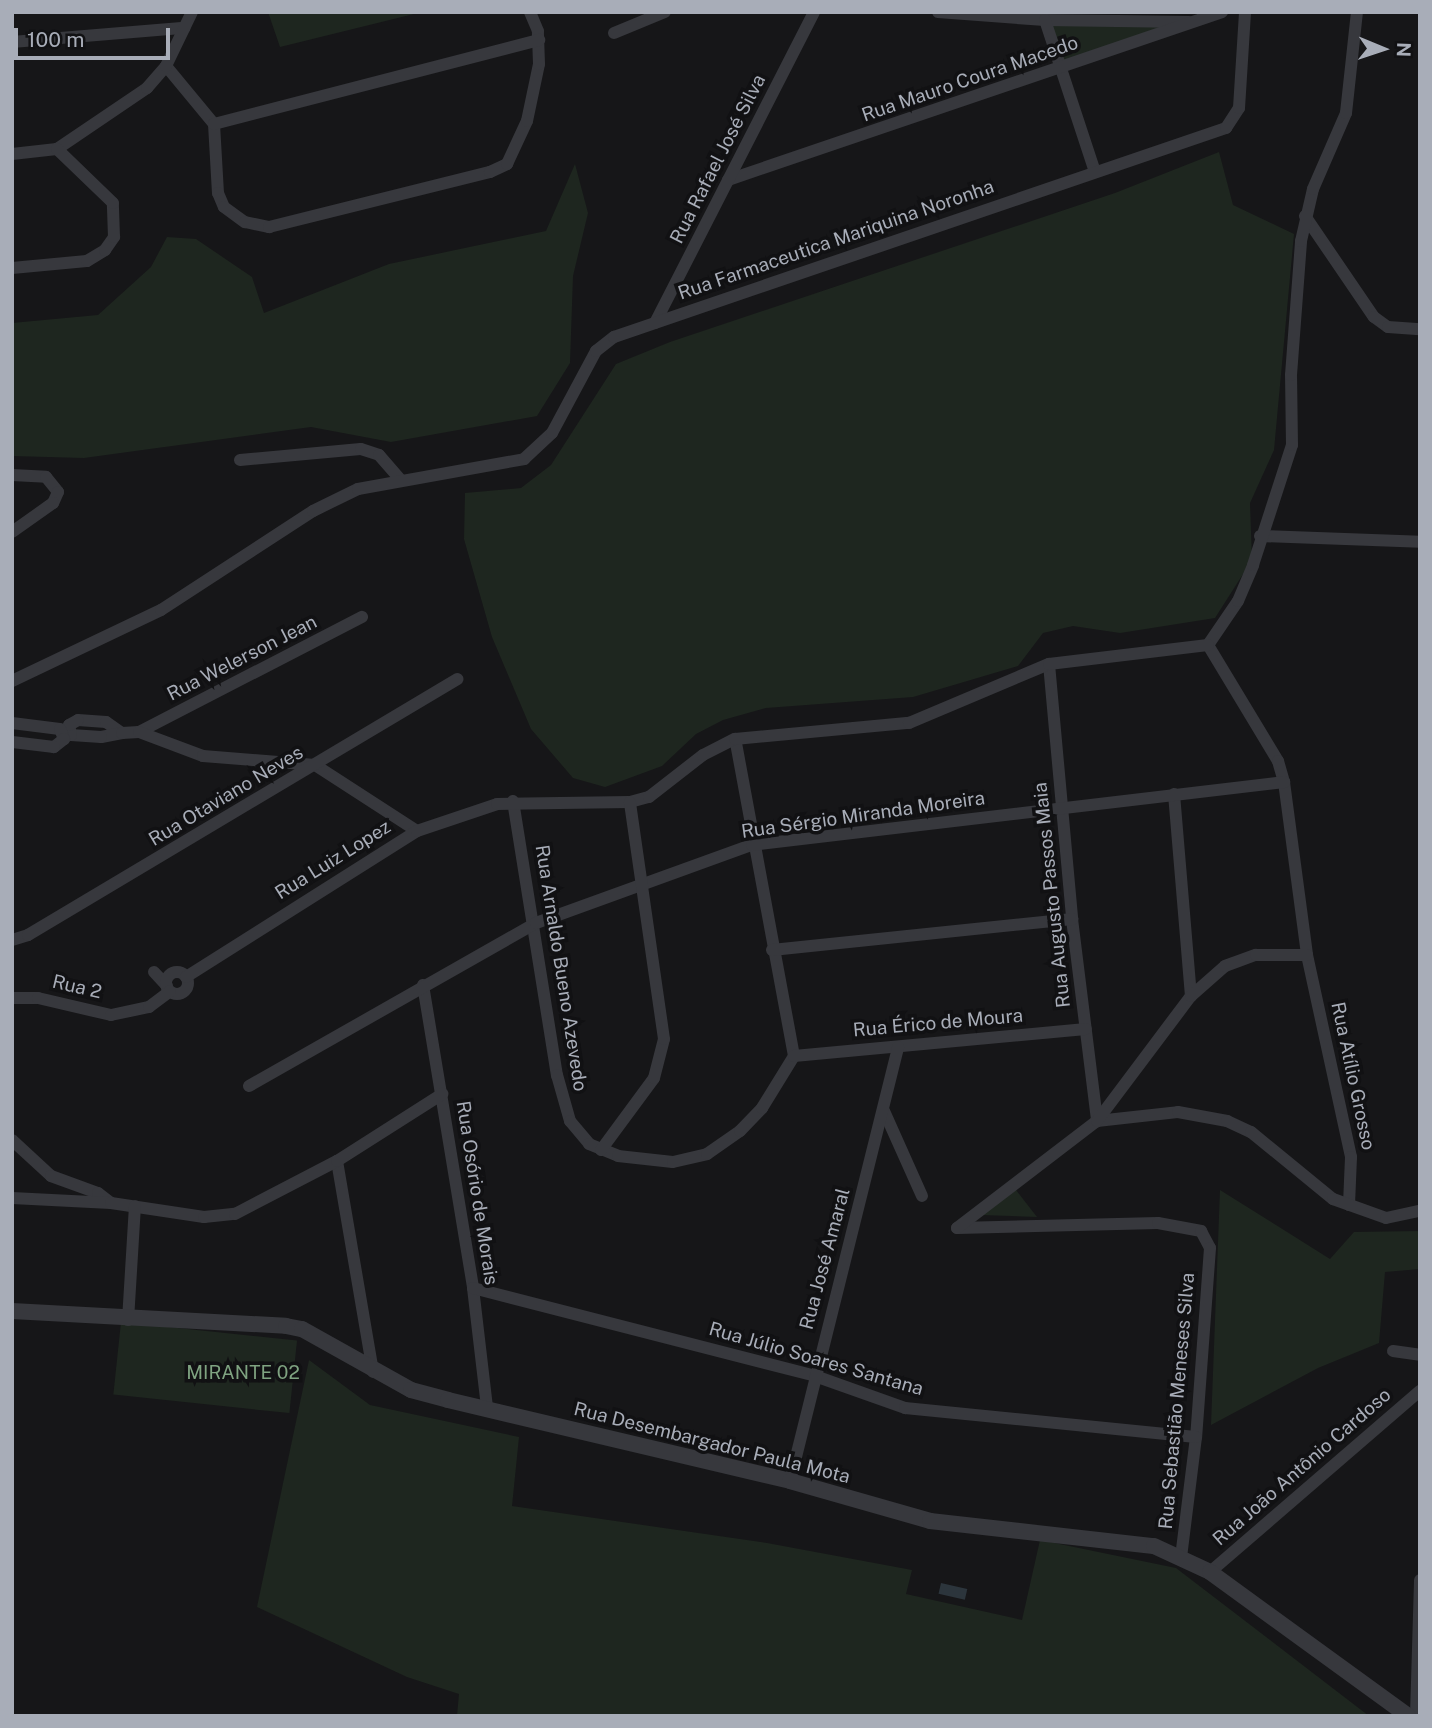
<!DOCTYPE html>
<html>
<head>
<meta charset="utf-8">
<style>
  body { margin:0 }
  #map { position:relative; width:1432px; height:1728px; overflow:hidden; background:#161618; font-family:"Public Sans",sans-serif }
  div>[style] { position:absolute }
  .green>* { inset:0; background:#1e261f; transform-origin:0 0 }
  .water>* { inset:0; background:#2c353c; transform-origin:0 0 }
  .minor>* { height:12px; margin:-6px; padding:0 6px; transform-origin:6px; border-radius:6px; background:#37383d }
  .minor>.ring { margin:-6px; padding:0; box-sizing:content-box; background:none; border:12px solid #37383d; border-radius:50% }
  .tertiary>* { height:16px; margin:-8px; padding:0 8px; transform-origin:8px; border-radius:8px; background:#37383d }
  span { translate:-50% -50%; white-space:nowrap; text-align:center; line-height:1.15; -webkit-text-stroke:7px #111113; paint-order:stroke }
  .street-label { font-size:19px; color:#a8adb8 }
  .park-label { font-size:19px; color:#7fa381 }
  .frame { position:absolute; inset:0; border:14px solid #a8adb8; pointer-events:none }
  .north { position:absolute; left:1348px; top:14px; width:70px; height:70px; -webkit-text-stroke:5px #111113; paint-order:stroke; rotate:92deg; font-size:19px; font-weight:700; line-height:28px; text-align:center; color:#a8adb8 }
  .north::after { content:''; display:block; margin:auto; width:24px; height:32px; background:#a8adb8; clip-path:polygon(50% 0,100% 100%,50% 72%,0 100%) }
  .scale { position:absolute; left:14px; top:28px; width:156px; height:32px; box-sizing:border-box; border:4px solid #a8adb8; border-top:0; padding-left:9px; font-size:21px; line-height:24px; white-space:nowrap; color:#a8adb8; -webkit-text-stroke:5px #111113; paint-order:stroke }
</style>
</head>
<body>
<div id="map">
  <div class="green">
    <i style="clip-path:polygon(268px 12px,422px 12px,280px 47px)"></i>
    <i style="clip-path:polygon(1045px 20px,1198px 22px,1062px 68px)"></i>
    <i style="clip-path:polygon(1219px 152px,1233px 205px,1294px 234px,1274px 450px,1250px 503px,1252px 560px,1215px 618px,1120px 633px,1073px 626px,1043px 633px,1018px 666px,913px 697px,766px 708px,723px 720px,696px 734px,662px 766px,605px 787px,573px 778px,531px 729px,492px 637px,464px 539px,465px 493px,521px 488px,551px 465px,616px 364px,670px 342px,1115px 193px)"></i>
    <i style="clip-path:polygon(575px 164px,588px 213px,573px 276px,570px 363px,537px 416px,391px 442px,311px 427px,84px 458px,12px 456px,12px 323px,98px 315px,151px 267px,167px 237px,196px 239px,252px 277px,264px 313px,389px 264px,546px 231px)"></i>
    <i style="clip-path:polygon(1016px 1190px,1037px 1217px,981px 1215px)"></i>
    <i style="clip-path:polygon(1220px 1190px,1330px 1259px,1354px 1232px,1420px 1231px,1420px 1269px,1385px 1272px,1379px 1343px,1318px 1368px,1211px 1425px)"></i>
    <i style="left:121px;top:1322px;width:177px;height:73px;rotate:6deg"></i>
    <i style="clip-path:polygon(309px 1360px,370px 1405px,519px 1437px,512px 1506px,767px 1543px,912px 1570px,906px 1594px,1022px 1620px,1040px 1540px,1176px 1568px,1369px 1716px,457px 1716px,459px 1694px,407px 1677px,257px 1607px)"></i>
  </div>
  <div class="water">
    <i style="left:941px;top:1583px;width:27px;height:11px;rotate:13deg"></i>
  </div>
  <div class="minor">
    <i style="left:938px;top:12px;width:107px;rotate:4.3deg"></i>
    <i style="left:1045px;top:20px;width:144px;rotate:0.8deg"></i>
    <i style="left:1045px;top:20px;width:160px;rotate:71.8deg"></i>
    <i style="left:614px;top:33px;width:55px;rotate:-22.4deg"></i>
    <i style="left:12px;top:42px;width:173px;rotate:-4.7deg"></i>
    <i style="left:166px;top:66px;width:75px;rotate:50.4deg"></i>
    <i style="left:214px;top:124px;width:69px;rotate:86.7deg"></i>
    <i style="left:218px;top:193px;width:15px;rotate:67deg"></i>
    <i style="left:224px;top:207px;width:26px;rotate:36deg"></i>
    <i style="left:245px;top:222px;width:25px;rotate:12deg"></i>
    <i style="left:269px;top:227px;width:228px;rotate:-14deg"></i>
    <i style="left:490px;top:172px;width:19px;rotate:-25deg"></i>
    <i style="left:507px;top:164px;width:47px;rotate:-65.1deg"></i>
    <i style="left:527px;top:121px;width:58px;rotate:-78.1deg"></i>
    <i style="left:539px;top:64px;width:33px;rotate:-92deg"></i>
    <i style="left:538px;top:31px;width:21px;rotate:-113deg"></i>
    <i style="left:214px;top:124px;width:336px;rotate:-14.5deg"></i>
    <i style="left:12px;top:154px;width:45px;rotate:-6.3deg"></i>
    <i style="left:57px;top:149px;width:109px;rotate:-34.1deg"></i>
    <i style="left:147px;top:88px;width:29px;rotate:-49deg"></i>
    <i style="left:166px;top:66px;width:60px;rotate:-64.3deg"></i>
    <i style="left:728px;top:180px;width:522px;rotate:-18.78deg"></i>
    <i style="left:1305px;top:216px;width:122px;rotate:55.7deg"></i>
    <i style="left:1374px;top:317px;width:17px;rotate:36deg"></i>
    <i style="left:1388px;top:327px;width:32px;rotate:4deg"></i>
    <i style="left:12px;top:268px;width:75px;rotate:-5.3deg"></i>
    <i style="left:87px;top:261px;width:21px;rotate:-31deg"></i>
    <i style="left:105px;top:250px;width:16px;rotate:-55deg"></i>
    <i style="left:114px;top:237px;width:34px;rotate:-92deg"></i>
    <i style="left:113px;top:203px;width:78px;rotate:-136deg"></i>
    <i style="left:655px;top:323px;width:349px;rotate:-62.9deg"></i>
    <i style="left:240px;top:460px;width:121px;rotate:-5.2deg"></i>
    <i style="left:361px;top:449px;width:19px;rotate:18deg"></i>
    <i style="left:379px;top:455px;width:33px;rotate:49deg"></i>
    <i style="left:12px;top:475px;width:34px;rotate:3deg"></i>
    <i style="left:46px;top:477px;width:19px;rotate:51deg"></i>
    <i style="left:58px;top:492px;width:12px;rotate:114deg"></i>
    <i style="left:53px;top:503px;width:50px;rotate:144.7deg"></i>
    <i style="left:1260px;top:536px;width:160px;rotate:2.1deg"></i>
    <i style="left:1208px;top:645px;width:53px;rotate:-55.7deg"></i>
    <i style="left:1238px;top:601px;width:39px;rotate:-67deg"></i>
    <i style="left:1253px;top:565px;width:126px;rotate:-72deg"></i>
    <i style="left:1292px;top:445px;width:70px;rotate:-90.8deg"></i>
    <i style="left:1291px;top:375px;width:134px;rotate:-85.7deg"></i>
    <i style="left:1301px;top:241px;width:53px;rotate:-77deg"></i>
    <i style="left:1313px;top:189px;width:83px;rotate:-66.5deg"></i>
    <i style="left:1346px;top:113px;width:102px;rotate:-83.8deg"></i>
    <i style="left:1208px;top:645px;width:135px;rotate:58.9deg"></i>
    <i style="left:1278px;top:761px;width:22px;rotate:74deg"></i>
    <i style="left:1284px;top:782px;width:175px;rotate:82.4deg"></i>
    <i style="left:1307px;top:955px;width:207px;rotate:77.7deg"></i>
    <i style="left:1351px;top:1157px;width:48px;rotate:92.4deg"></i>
    <i style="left:1049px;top:664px;width:256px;rotate:84.8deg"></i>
    <i style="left:1072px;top:919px;width:204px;rotate:82.9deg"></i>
    <i style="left:1097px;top:1121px;width:81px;rotate:-6.3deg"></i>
    <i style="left:1178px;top:1112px;width:50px;rotate:10.4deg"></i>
    <i style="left:1227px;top:1121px;width:26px;rotate:25deg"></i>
    <i style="left:1251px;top:1132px;width:106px;rotate:39.3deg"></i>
    <i style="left:1333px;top:1199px;width:56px;rotate:19.7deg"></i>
    <i style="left:1386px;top:1218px;width:35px;rotate:-12deg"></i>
    <i style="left:12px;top:681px;width:165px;rotate:-25.5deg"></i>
    <i style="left:161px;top:610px;width:181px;rotate:-33.1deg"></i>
    <i style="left:313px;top:511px;width:50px;rotate:-26.1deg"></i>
    <i style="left:358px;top:489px;width:169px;rotate:-10.2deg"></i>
    <i style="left:524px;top:459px;width:38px;rotate:-43deg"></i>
    <i style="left:552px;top:433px;width:93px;rotate:-61.8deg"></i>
    <i style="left:596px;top:351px;width:23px;rotate:-38deg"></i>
    <i style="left:614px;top:337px;width:647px;rotate:-18.86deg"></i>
    <i style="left:1226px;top:128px;width:24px;rotate:-57deg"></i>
    <i style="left:1239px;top:108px;width:96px;rotate:-86.4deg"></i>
    <i style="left:78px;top:720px;width:28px;rotate:4deg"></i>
    <i style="left:106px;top:722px;width:19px;rotate:35deg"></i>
    <i style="left:122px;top:733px;width:21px;rotate:169deg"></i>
    <i style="left:101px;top:737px;width:30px;rotate:-176deg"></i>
    <i style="left:71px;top:735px;width:10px;rotate:-101deg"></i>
    <i style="left:69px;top:725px;width:10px;rotate:-29deg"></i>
    <i style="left:12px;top:723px;width:48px;rotate:7.1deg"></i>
    <i style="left:60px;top:729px;width:11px;rotate:68deg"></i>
    <i style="left:64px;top:739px;width:13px;rotate:141deg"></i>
    <i style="left:54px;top:747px;width:42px;rotate:-173.2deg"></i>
    <i style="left:139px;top:732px;width:251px;rotate:-27.3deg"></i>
    <i style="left:122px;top:733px;width:17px;rotate:-3deg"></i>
    <i style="left:139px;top:732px;width:68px;rotate:20.6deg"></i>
    <i style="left:203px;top:756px;width:112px;rotate:4.6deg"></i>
    <i style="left:315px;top:765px;width:121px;rotate:32.9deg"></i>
    <i style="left:1174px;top:794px;width:203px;rotate:85.2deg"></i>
    <i style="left:513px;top:801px;width:278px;rotate:80.9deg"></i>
    <i style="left:557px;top:1075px;width:48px;rotate:74.2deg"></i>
    <i style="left:570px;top:1121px;width:30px;rotate:50deg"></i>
    <i style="left:589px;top:1144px;width:31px;rotate:22deg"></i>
    <i style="left:618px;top:1156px;width:55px;rotate:6.2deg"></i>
    <i style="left:673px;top:1162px;width:35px;rotate:-13deg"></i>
    <i style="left:707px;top:1154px;width:40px;rotate:-34.9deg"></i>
    <i style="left:740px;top:1131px;width:32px;rotate:-46deg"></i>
    <i style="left:762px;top:1108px;width:61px;rotate:-58.4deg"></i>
    <i style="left:794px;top:1056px;width:322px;rotate:-100.5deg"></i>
    <i style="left:12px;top:940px;width:17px;rotate:-17deg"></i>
    <i style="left:28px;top:935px;width:500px;rotate:-30.8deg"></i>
    <i style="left:772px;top:950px;width:302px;rotate:-5.9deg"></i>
    <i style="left:154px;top:972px;width:19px;rotate:47deg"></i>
    <i class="ring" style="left:166px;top:972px;width:10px;height:10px"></i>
    <i style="left:186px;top:977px;width:273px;rotate:-32.3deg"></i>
    <i style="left:417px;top:831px;width:84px;rotate:-18.6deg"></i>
    <i style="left:497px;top:804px;width:133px;rotate:-0.9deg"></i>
    <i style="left:630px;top:802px;width:20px;rotate:-15deg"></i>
    <i style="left:649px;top:797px;width:68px;rotate:-37.9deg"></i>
    <i style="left:703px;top:755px;width:36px;rotate:-27deg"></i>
    <i style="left:735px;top:739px;width:175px;rotate:-5.3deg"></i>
    <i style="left:909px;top:723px;width:152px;rotate:-22.9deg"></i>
    <i style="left:1049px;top:664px;width:160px;rotate:-6.8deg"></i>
    <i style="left:423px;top:985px;width:307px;rotate:80.6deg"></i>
    <i style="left:473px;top:1288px;width:121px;rotate:83.3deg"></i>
    <i style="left:12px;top:998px;width:26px"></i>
    <i style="left:38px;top:998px;width:75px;rotate:13.1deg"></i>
    <i style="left:111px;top:1015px;width:39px;rotate:-12deg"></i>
    <i style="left:149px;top:1007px;width:26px;rotate:-37deg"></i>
    <i style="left:794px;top:1056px;width:293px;rotate:-5.3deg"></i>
    <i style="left:249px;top:1086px;width:330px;rotate:-29.6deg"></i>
    <i style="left:536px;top:923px;width:230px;rotate:-19.9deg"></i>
    <i style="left:752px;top:845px;width:536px;rotate:-6.75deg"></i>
    <i style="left:884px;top:1111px;width:93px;rotate:65.9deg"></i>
    <i style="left:12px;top:1140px;width:53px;rotate:42.7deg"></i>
    <i style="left:51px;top:1176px;width:50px;rotate:19.9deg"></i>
    <i style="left:98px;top:1193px;width:16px;rotate:38deg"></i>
    <i style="left:601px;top:1150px;width:89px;rotate:-53.6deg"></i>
    <i style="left:654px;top:1078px;width:40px;rotate:-75.6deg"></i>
    <i style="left:664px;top:1039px;width:239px;rotate:-98.2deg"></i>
    <i style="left:337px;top:1161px;width:214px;rotate:80.3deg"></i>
    <i style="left:12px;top:1198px;width:99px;rotate:2.9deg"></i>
    <i style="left:111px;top:1203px;width:94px;rotate:8.6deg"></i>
    <i style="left:204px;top:1217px;width:31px;rotate:-6deg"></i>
    <i style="left:235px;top:1214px;width:115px;rotate:-27.5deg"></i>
    <i style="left:337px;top:1161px;width:125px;rotate:-32.5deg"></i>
    <i style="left:957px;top:1228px;width:201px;rotate:-1.4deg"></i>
    <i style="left:1158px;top:1223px;width:44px;rotate:10.5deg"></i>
    <i style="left:1201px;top:1231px;width:19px;rotate:62deg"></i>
    <i style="left:1210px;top:1248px;width:190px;rotate:94.2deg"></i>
    <i style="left:1196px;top:1437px;width:121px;rotate:97.1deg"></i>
    <i style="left:957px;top:1228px;width:176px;rotate:-37.4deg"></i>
    <i style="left:1097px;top:1121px;width:156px;rotate:-53.1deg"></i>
    <i style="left:1191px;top:996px;width:45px;rotate:-41.4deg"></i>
    <i style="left:1225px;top:966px;width:33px;rotate:-20deg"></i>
    <i style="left:1256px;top:955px;width:51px"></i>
    <i style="left:473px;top:1288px;width:353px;rotate:14.4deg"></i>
    <i style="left:815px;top:1376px;width:96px;rotate:19.6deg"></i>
    <i style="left:905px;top:1408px;width:292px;rotate:5.7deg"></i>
    <i style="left:128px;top:1320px;width:114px;rotate:-86.5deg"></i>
    <i style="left:1393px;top:1351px;width:27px;rotate:8deg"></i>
    <i style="left:790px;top:1481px;width:447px;rotate:-76deg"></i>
    <i style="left:1210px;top:1572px;width:277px;rotate:-40.8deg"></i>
    <i style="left:1416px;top:1716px;width:136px;rotate:-88.3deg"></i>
  </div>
  <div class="tertiary">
    <i style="left:12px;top:1311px;width:274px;rotate:3.1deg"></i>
    <i style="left:286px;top:1326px;width:16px;rotate:11deg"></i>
    <i style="left:302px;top:1329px;width:125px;rotate:29.2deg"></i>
    <i style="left:411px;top:1390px;width:38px;rotate:15deg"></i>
    <i style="left:448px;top:1400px;width:351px;rotate:13.3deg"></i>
    <i style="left:790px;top:1481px;width:146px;rotate:15.9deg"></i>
    <i style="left:930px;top:1521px;width:225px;rotate:6.4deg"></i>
    <i style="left:1154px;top:1546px;width:62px;rotate:24.9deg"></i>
    <i style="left:1210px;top:1572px;width:245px;rotate:36deg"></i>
  </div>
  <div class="street-label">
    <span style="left:970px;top:79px;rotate:-19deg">Rua Mauro Coura Macedo</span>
    <span style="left:718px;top:159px;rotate:-63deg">Rua Rafael José Silva</span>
    <span style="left:836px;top:240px;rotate:-19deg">Rua Farmaceutica Mariquina Noronha</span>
    <span style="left:242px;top:658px;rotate:-27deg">Rua Welerson Jean</span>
    <span style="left:226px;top:796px;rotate:-31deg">Rua Otaviano Neves</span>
    <span style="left:863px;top:815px;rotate:-8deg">Rua Sérgio Miranda Moreira</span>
    <span style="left:333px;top:860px;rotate:-32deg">Rua Luiz Lopez</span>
    <span style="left:1052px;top:895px;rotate:-96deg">Rua Augusto Passos Maia</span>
    <span style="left:561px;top:968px;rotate:81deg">Rua Arnaldo Bueno Azevedo</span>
    <span style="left:77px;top:987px;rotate:13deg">Rua 2</span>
    <span style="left:938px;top:1023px;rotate:-5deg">Rua Érico de Moura</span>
    <span style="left:1353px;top:1076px;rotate:78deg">Rua Atílio Grosso</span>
    <span style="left:477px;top:1193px;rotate:81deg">Rua Osório de Morais</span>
    <span style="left:825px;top:1259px;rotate:-75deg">Rua José Amaral</span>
    <span style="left:816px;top:1359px;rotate:16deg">Rua Júlio Soares Santana</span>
    <span style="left:1177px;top:1401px;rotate:-85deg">Rua Sebastião Meneses Silva</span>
    <span style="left:712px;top:1443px;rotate:14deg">Rua Desembargador Paula Mota</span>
    <span style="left:1302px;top:1467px;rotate:-41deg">Rua João Antônio Cardoso</span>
  </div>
  <div class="park-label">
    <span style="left:243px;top:1373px">MIRANTE 02</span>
  </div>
  <div class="frame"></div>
  <div class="north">N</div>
  <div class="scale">100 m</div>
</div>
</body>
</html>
